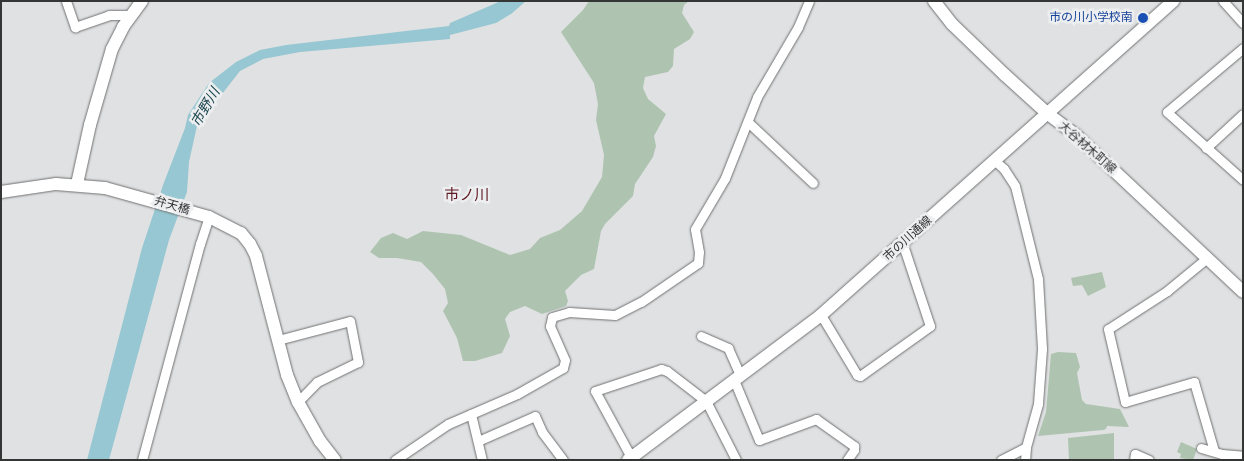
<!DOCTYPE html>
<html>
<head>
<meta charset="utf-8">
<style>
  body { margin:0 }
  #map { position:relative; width:1244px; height:461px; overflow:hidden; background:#e0e1e2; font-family:Helvetica,"Noto Sans JP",sans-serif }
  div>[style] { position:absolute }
  .green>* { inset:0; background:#aec4b1 }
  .water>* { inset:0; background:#96c7d2 }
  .roads { filter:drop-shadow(0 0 1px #6f7071) drop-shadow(0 0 1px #6f7071) }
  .street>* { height:9px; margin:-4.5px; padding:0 4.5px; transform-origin:4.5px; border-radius:4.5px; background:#fff }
  .secondary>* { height:12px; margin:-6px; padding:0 6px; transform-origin:6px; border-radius:6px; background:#fff }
  .dots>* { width:14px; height:14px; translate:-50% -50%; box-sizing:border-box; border:2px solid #edeeef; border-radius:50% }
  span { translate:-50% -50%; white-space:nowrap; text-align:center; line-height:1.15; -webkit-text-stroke:5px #edeeef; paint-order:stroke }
  .transit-label { font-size:12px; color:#164399 }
  .right { translate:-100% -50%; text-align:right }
  .street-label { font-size:12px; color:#343535 }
  .water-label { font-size:14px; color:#19454e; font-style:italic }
  .quarter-label { font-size:15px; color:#5e1923 }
  .frame { position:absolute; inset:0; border:2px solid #343535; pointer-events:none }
</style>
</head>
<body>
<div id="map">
  <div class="green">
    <i style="clip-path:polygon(589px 1px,689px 1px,684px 5px,682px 13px,694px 32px,690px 39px,674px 49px,673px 66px,668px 72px,645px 77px,643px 88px,648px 99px,666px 114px,654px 136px,656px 146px,653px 157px,635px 184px,633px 196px,605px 224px,601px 231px,594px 269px,581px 275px,565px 291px,568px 301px,566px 306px,542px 314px,525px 306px,510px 312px,505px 319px,510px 336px,502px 353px,475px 361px,463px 361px,457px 338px,443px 311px,448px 303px,445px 289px,433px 274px,421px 262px,397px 258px,379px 258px,370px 252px,381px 238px,393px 233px,407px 239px,423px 231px,461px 235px,510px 255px,530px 249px,540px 238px,560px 230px,582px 211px,602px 177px,604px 155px,596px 120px,598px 104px,594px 83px,561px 32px,583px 10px)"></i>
    <i style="clip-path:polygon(1102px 272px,1106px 287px,1088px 296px,1082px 285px,1073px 286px,1071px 278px)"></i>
    <i style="clip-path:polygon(1058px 352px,1076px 353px,1080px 367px,1077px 373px,1082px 400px,1086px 404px,1120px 409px,1129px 427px,1107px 426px,1106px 429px,1103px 430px,1038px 436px,1046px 412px,1051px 354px)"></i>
    <i style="clip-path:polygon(1114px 433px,1114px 460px,1069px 460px,1068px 438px)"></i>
    <i style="clip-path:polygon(1181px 442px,1197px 449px,1193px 460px,1180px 458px,1181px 454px,1177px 452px)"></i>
  </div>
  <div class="water">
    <i style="clip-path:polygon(501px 1px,526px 1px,511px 14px,496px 23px,450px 35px,450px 39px,300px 52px,263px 59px,240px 71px,197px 126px,189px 162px,187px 192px,169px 240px,109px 460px,87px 460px,142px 248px,163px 185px,185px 128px,188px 115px,209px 83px,236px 62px,260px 50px,286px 45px,449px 26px,450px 23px)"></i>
  </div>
  <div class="roads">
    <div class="street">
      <i style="left:66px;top:1px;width:28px;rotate:71deg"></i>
      <i style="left:75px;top:27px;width:36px;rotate:-19deg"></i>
      <i style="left:109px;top:15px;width:23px"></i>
      <i style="left:1223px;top:1px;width:30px;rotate:48deg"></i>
      <i style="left:1243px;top:48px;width:99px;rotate:139.9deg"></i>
      <i style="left:1167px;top:112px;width:102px;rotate:41.8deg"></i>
      <i style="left:748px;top:122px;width:89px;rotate:43.2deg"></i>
      <i style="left:1206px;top:148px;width:50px;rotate:-42.6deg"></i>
      <i style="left:994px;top:160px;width:13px;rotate:42deg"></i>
      <i style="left:1004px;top:169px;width:20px;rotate:57deg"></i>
      <i style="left:1015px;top:186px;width:96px;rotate:76.1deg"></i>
      <i style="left:1038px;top:279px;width:70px;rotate:86.7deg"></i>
      <i style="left:1042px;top:349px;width:55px;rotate:94.2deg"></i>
      <i style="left:1038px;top:404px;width:45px;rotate:105.6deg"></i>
      <i style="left:1026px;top:447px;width:13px;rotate:94deg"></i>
      <i style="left:1207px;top:258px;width:52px;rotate:140.5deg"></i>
      <i style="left:1167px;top:291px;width:70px;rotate:147.2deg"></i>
      <i style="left:1108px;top:329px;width:75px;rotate:76.9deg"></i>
      <i style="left:1125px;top:402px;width:72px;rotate:-16.2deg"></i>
      <i style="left:1194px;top:382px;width:72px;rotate:73.8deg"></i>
      <i style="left:821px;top:315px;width:70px;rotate:59deg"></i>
      <i style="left:857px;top:375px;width:3px;rotate:18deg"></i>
      <i style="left:860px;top:376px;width:86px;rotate:-35.5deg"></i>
      <i style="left:930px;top:326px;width:85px;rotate:-108.4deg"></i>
      <i style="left:701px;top:336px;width:30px;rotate:24deg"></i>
      <i style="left:728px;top:348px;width:30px;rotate:66deg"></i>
      <i style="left:278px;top:340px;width:74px;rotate:-14.8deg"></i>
      <i style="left:350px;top:321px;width:42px;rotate:79deg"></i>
      <i style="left:358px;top:362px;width:46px;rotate:154deg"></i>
      <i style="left:317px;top:382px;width:28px;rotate:134deg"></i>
      <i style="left:734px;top:380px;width:65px;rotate:67.4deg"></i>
      <i style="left:759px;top:440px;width:61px;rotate:-20.2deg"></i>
      <i style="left:816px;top:419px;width:47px;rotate:35.4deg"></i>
      <i style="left:854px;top:446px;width:4px;rotate:90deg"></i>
      <i style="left:854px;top:450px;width:12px;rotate:125deg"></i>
      <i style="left:471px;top:414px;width:47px;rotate:76.6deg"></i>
      <i style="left:478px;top:441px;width:62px;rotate:-23.7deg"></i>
      <i style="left:535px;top:416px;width:17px;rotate:66deg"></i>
      <i style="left:542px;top:432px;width:35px;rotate:53deg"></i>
      <i style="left:1201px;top:448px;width:22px;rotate:16deg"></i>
      <i style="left:1222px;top:454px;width:21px;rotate:5deg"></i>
      <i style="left:631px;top:457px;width:75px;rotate:-118.6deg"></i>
      <i style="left:595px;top:391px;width:70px;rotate:-18.4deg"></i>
      <i style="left:661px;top:369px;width:6px;rotate:18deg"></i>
      <i style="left:667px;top:371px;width:49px;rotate:37.6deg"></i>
      <i style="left:706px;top:401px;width:66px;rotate:63deg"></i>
      <i style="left:142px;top:460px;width:224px;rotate:-75deg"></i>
      <i style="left:200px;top:244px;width:28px;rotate:-72deg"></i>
      <i style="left:395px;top:460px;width:64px;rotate:-34.2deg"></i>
      <i style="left:448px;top:424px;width:75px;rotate:-23.5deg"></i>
      <i style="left:517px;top:394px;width:53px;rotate:-29.5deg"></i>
      <i style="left:563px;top:368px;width:8px;rotate:-76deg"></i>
      <i style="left:565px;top:360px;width:37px;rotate:-114deg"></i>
      <i style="left:550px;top:326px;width:9px;rotate:-77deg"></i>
      <i style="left:552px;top:317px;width:18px;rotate:-16deg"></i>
      <i style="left:569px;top:312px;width:46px;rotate:3.7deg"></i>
      <i style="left:615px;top:315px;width:29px;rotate:-27deg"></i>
      <i style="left:641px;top:302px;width:69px;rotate:-34.4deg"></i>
      <i style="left:698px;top:263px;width:11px;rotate:-85deg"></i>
      <i style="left:699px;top:252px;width:23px;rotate:-100deg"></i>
      <i style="left:695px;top:229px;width:59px;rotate:-59.5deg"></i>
      <i style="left:725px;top:178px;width:87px;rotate:-68.4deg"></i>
      <i style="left:757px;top:97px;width:81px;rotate:-59.6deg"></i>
      <i style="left:798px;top:27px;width:28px;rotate:-67deg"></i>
      <i style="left:1001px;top:460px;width:28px;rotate:-27deg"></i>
      <i style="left:1134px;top:460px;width:6px;rotate:-81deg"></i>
      <i style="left:1135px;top:454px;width:15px;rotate:23deg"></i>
    </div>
    <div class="secondary">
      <i style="left:934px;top:1px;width:29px;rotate:52deg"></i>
      <i style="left:952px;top:24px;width:74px;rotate:43.9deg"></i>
      <i style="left:1005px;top:75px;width:58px;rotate:42.2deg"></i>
      <i style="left:1048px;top:114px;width:35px;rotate:37deg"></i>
      <i style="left:1076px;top:135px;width:229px;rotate:43.2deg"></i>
      <i style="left:77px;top:184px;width:60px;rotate:-77.6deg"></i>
      <i style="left:90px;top:125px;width:79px;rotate:-73.9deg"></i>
      <i style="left:112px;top:49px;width:25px;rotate:-63deg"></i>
      <i style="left:123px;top:27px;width:32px;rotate:-54deg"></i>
      <i style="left:1px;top:192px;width:56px;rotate:-8.3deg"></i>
      <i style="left:56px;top:184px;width:49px;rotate:4.7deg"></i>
      <i style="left:105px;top:188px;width:108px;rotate:15.6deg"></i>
      <i style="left:209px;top:217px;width:36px;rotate:27deg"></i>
      <i style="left:241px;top:233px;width:14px;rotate:51deg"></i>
      <i style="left:250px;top:244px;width:13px;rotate:63deg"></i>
      <i style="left:256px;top:256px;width:123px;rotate:75.4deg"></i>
      <i style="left:287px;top:375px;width:29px;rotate:68deg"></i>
      <i style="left:298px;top:402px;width:45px;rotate:60.6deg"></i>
      <i style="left:320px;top:441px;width:24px;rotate:52deg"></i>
      <i style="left:628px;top:460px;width:241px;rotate:-36.9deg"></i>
      <i style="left:821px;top:315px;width:472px;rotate:-41.7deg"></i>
    </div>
  </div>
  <div class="dots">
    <i style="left:1143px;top:18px;background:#1a4fb4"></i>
  </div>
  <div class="transit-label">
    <span class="right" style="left:1133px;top:18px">市の川小学校南</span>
  </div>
  <div class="street-label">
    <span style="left:1087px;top:148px;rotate:41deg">大谷材木町線</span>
    <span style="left:172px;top:206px;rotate:16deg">弁天橋</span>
    <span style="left:908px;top:239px;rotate:-42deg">市の川通線</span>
  </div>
  <div class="water-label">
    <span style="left:205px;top:107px;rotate:-59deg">市野川</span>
  </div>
  <div class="quarter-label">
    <span style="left:467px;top:195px">市ノ川</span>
  </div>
  <div class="frame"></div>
</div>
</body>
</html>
